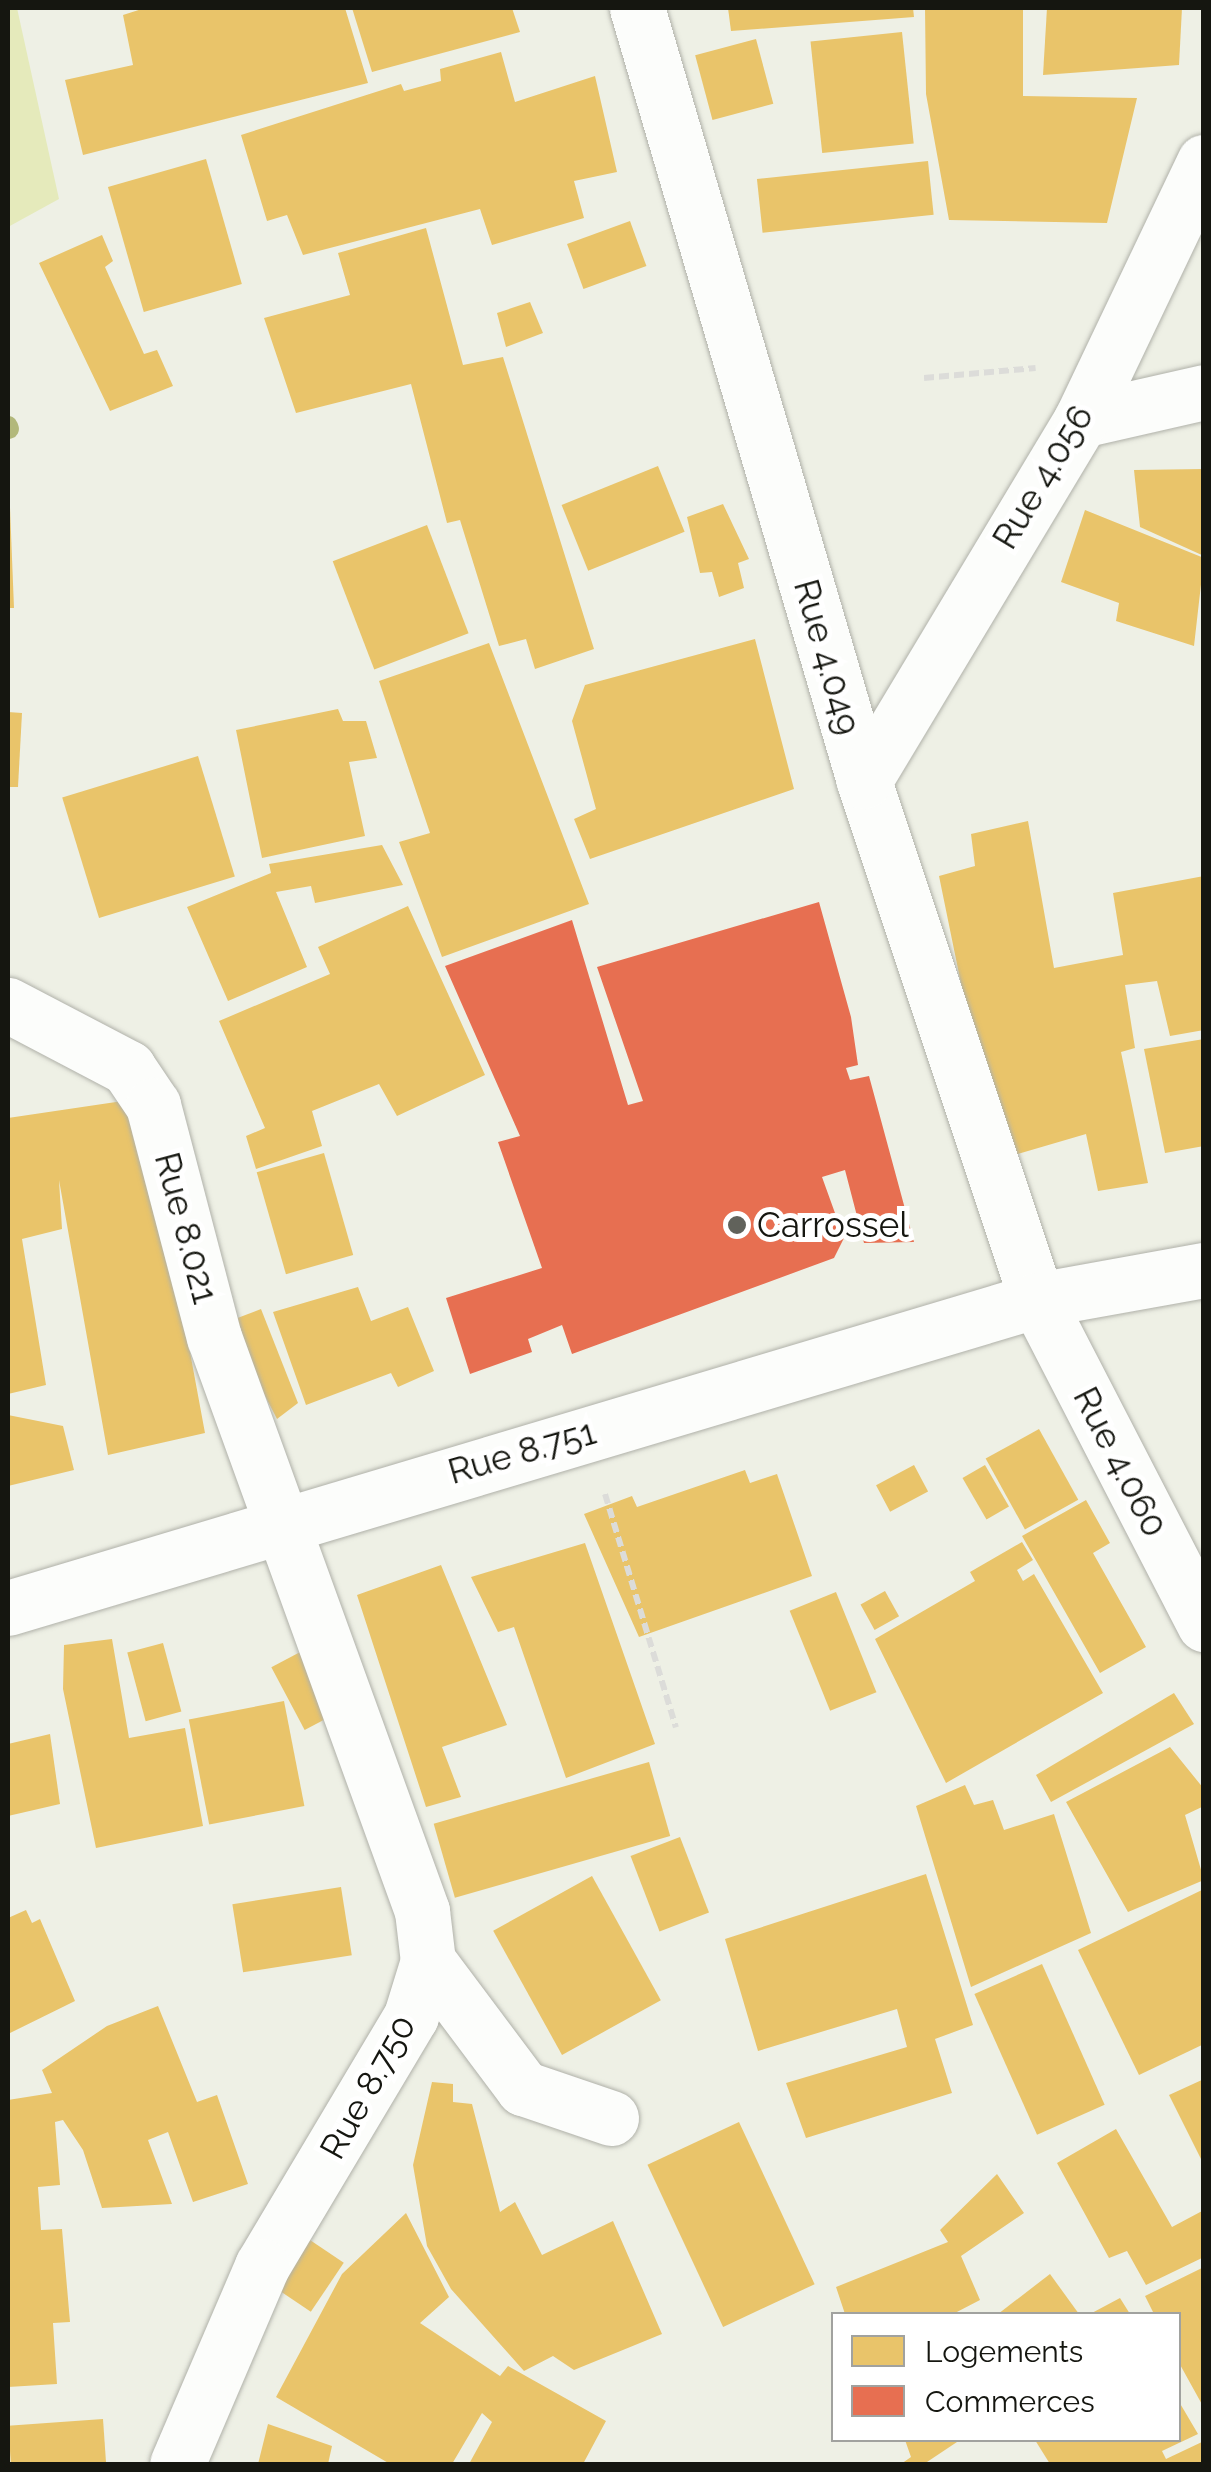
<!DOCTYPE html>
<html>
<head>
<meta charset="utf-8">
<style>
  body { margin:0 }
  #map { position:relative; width:1211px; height:2472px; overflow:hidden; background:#eef0e5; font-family:Raleway,sans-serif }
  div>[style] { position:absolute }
  .green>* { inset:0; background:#e5eabb }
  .homes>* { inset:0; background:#e9c46a; transform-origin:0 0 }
  .shops>* { inset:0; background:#e76f51 }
  .stream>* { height:20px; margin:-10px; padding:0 10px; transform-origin:10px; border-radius:10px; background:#b2b87b }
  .path>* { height:6px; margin-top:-3px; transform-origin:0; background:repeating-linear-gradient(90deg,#dcdcd9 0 10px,transparent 0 15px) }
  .roads { filter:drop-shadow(0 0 2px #b0b1a9) drop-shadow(0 0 2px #b0b1a9) }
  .street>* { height:55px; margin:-27.5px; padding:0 27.5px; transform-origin:27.5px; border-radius:27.5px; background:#fcfdfb }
  .secondary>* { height:55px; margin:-27.5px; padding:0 27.5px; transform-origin:27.5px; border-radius:27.5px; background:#fcfdfb }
  .dots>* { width:28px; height:28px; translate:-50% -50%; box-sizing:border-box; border:5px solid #fff; border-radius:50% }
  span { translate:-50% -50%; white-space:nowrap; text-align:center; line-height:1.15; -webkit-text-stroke:10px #fff; paint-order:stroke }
  .street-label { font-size:35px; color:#151610 }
  .poi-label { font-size:35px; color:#151610 }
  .left { translate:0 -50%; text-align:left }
  .frame { position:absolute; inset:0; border:10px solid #151610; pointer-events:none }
  .legend { position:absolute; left:831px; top:2312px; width:350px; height:130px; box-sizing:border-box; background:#fff; border:2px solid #a1a29f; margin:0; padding:12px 18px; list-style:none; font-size:30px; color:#151610 }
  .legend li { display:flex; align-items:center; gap:20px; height:50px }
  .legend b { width:50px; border:2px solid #a1a29f }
</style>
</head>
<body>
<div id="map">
  <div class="green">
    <i style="clip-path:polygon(8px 8px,17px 8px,59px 199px,8px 227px)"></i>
  </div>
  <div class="homes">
    <i style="clip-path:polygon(145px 8px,345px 8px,368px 83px,83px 155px,65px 80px,133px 65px,123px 15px)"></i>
    <i style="clip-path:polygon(352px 8px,512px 8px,520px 32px,372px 72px)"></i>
    <i style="clip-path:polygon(728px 8px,913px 8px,914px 17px,731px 31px)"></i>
    <i style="clip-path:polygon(925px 8px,1023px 8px,1023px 96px,1137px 98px,1107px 223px,949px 220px,926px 94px)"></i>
    <i style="clip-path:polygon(1047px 8px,1182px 8px,1179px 65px,1043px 75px)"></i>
    <i style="left:902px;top:32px;width:112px;height:92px;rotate:84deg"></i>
    <i style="left:756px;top:39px;width:67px;height:63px;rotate:75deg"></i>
    <i style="clip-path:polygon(501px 52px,515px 102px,595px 76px,617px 172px,574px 181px,584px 218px,492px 245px,480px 209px,303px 255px,287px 215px,267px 221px,241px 135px,401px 84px,404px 91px,441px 81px,440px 69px)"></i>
    <i style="left:206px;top:159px;width:130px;height:102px;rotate:74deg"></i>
    <i style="left:928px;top:161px;width:54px;height:172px;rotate:84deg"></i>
    <i style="left:630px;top:221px;width:48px;height:67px;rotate:70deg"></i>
    <i style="clip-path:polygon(426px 228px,463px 365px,503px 357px,594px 649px,535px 669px,526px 639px,499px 646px,460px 520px,447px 523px,411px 384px,296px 413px,264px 318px,350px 295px,338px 253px)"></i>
    <i style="clip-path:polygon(102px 235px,113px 261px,105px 267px,144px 354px,157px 350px,173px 386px,110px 411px,39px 263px)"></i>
    <i style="clip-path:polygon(530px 302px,543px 333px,506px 347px,497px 313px)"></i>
    <i style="clip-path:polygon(8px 457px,14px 608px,8px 608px)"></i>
    <i style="left:658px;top:466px;width:71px;height:104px;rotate:68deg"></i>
    <i style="clip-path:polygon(1204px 469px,1204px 556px,1140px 527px,1134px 470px)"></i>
    <i style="clip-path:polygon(723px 504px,749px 559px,738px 563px,744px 588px,719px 597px,712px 572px,700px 573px,687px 517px)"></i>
    <i style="clip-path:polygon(1085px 510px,1204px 558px,1194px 646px,1116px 621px,1119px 603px,1061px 582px)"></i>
    <i style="left:427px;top:525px;width:116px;height:101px;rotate:69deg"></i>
    <i style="clip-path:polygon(755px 639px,794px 789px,590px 859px,574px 819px,596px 809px,572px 721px,585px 685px)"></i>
    <i style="clip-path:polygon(489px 643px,589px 904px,442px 957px,399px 842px,430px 833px,379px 681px)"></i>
    <i style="clip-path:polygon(338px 709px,343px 721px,366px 721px,377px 758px,349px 762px,365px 836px,262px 858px,236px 730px)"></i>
    <i style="clip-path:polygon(8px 712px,22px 713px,18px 787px,8px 787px)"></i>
    <i style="left:198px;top:756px;width:126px;height:142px;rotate:73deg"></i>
    <i style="clip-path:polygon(1028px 821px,1054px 968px,1123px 955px,1113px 893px,1204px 876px,1204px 1030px,1170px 1036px,1157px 981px,1125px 985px,1135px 1048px,1121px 1052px,1148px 1183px,1098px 1191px,1086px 1134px,997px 1160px,939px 876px,975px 866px,971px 834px)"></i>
    <i style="clip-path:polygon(382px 845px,403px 885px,315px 903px,311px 886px,276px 892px,307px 967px,228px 1001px,187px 907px,271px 873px,269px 864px)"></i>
    <i style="clip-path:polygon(408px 906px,485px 1075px,397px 1116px,379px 1084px,312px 1111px,322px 1146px,256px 1169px,246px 1136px,265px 1128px,219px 1021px,330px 974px,318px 947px)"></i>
    <i style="clip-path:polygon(1204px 1039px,1204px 1146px,1165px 1153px,1144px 1049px)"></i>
    <i style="clip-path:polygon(143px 1098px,205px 1433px,108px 1455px,59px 1180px,62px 1229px,22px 1239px,46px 1385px,8px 1394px,8px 1118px)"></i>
    <i style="left:324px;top:1153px;width:106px;height:70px;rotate:74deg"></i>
    <i style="clip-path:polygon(358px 1287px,371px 1321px,408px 1307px,434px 1371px,398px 1387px,391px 1373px,306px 1405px,273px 1312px)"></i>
    <i style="clip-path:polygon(261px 1309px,298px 1403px,277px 1419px,227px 1322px)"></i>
    <i style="clip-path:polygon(8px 1415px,63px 1426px,74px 1470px,8px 1486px)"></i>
    <i style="left:1039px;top:1429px;width:81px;height:61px;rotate:61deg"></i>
    <i style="left:914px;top:1465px;width:30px;height:43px;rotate:62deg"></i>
    <i style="left:985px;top:1465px;width:48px;height:26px;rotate:60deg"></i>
    <i style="clip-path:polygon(745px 1470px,750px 1483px,777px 1474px,812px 1576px,639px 1637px,584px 1514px,632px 1496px,637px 1507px)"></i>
    <i style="clip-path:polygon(1086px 1500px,1110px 1543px,1093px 1553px,1146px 1647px,1100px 1673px,1022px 1536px)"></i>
    <i style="clip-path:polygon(1022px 1542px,1033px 1560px,1017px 1570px,1023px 1581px,1034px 1574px,1103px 1693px,946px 1783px,875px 1639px,975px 1581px,970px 1572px)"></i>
    <i style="clip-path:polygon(585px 1543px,655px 1744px,566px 1778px,514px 1627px,498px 1632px,471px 1577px)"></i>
    <i style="clip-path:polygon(441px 1565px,507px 1725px,442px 1747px,461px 1797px,426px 1807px,357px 1595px)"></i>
    <i style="left:885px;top:1591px;width:29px;height:28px;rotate:61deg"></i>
    <i style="left:836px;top:1592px;width:108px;height:50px;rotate:68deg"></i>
    <i style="clip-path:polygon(112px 1639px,129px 1738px,185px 1728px,203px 1826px,96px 1848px,63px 1689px,64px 1645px)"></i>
    <i style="left:163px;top:1643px;width:71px;height:37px;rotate:75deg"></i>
    <i style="left:304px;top:1650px;width:71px;height:37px;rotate:62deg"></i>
    <i style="clip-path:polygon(1174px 1693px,1194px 1724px,1051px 1802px,1036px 1775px)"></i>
    <i style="left:284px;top:1701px;width:107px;height:97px;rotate:79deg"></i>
    <i style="clip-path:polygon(50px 1734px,60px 1804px,8px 1816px,8px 1744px)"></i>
    <i style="clip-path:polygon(1170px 1747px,1204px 1789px,1204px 1806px,1185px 1815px,1204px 1880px,1128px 1912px,1066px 1802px)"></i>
    <i style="left:649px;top:1762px;width:77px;height:224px;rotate:74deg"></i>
    <i style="clip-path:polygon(965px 1785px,974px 1805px,993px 1800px,1004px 1830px,1054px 1814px,1091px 1933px,971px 1987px,916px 1806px)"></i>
    <i style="left:680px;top:1837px;width:81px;height:53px;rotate:69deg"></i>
    <i style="clip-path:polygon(926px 1874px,973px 2025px,935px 2039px,952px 2093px,806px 2138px,786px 2083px,907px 2047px,897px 2009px,758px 2051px,725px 1939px)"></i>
    <i style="left:592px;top:1876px;width:142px;height:113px;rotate:61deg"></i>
    <i style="left:341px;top:1887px;width:69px;height:110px;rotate:81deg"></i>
    <i style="clip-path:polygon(1204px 1889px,1204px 2044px,1139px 2075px,1078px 1950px)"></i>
    <i style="clip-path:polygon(26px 1910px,32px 1923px,40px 1919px,75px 2001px,8px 2034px,8px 1918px)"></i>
    <i style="left:1042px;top:1964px;width:154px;height:74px;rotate:66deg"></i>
    <i style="clip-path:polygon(158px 2006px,197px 2102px,217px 2095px,248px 2184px,193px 2202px,168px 2132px,148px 2140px,172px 2204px,102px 2208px,83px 2150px,63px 2120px,55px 2122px,60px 2185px,38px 2187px,41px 2230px,62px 2229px,70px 2322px,53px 2323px,57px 2384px,8px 2387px,8px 2100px,52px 2093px,42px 2070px,107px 2026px)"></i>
    <i style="clip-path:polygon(1204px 2079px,1204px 2165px,1169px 2095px)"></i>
    <i style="clip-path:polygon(432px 2082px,453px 2084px,453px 2102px,472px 2104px,500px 2212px,515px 2202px,542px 2255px,613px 2221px,662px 2334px,574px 2370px,553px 2356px,524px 2371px,451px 2289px,427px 2246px,413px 2165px)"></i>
    <i style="left:739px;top:2122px;width:179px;height:101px;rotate:65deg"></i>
    <i style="clip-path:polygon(1116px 2129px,1172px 2227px,1204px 2210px,1204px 2257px,1146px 2285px,1127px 2251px,1109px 2258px,1057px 2163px)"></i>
    <i style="clip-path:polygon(997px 2174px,1024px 2213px,961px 2256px,980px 2300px,953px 2314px,845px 2314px,836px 2287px,948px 2242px,940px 2230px)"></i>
    <i style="clip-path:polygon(406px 2213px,449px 2297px,420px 2323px,500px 2376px,508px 2366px,606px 2421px,583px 2464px,469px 2464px,492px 2422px,482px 2413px,452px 2464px,390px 2464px,276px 2397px,342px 2274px)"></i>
    <i style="left:304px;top:2236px;width:48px;height:59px;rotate:34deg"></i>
    <i style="clip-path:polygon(1204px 2267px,1204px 2408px,1178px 2361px,1178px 2314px,1154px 2314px,1145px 2296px)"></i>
    <i style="clip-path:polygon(1050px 2274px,1079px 2314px,998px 2314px)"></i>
    <i style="clip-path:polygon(1120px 2298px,1130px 2314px,1090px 2314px)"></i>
    <i style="clip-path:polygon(1178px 2400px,1198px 2434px,1162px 2451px,1166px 2459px,1204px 2441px,1204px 2464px,1050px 2464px,1035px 2440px,1178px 2440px)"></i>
    <i style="left:103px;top:2419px;width:45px;height:95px;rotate:86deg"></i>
    <i style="clip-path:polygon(268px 2424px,332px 2446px,328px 2464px,258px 2464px)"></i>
    <i style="clip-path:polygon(905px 2440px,960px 2440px,924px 2464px,901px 2464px,911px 2457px)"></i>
  </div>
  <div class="shops">
    <i style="clip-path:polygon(819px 902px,851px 1017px,858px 1065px,846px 1068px,850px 1080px,869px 1076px,914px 1242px,864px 1243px,845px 1170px,822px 1177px,844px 1238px,834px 1258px,572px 1354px,562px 1325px,528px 1339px,532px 1352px,470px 1374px,446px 1298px,542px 1268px,498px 1142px,520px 1136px,445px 966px,572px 920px,628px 1105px,643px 1101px,597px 967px)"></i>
  </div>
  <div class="stream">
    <i style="left:8px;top:426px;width:3px;rotate:72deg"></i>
  </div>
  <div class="path">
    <i style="left:924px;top:378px;width:112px;rotate:-5.1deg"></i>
    <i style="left:605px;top:1494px;width:244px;rotate:73.1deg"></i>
  </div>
  <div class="roads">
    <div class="street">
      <i style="left:637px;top:8px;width:806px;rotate:73.63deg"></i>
      <i style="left:864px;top:781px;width:547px;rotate:71.57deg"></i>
      <i style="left:1081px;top:420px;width:126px;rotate:-12.8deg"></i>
      <i style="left:864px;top:781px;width:421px;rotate:-59deg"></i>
      <i style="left:1081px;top:420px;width:286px;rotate:-64.5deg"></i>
      <i style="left:8px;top:1005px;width:136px;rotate:27.7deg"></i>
      <i style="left:128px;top:1068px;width:45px;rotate:56deg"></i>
      <i style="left:153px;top:1105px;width:240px;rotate:75.3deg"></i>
      <i style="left:214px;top:1337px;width:611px;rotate:70.08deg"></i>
      <i style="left:422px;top:1911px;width:50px;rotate:83.2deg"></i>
      <i style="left:428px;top:1961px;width:58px;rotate:107.2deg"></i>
      <i style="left:411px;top:2016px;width:291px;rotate:120.8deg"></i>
      <i style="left:262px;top:2266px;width:215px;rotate:113.2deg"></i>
      <i style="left:428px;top:1961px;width:159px;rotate:53.2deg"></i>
      <i style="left:523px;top:2088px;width:93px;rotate:18.8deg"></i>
    </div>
    <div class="secondary">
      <i style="left:1037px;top:1300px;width:365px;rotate:62.7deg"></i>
      <i style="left:8px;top:1608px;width:1074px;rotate:-16.66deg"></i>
      <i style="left:1037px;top:1300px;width:170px;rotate:-10.2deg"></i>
    </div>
  </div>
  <div class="dots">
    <i style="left:737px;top:1225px;background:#61625b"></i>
  </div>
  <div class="street-label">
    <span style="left:1043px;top:477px;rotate:-59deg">Rue 4.056</span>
    <span style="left:827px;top:657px;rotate:74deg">Rue 4.049</span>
    <span style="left:186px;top:1228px;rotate:75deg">Rue 8.021</span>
    <span style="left:522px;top:1452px;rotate:-16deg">Rue 8.751</span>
    <span style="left:1120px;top:1462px;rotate:63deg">Rue 4.060</span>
    <span style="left:368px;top:2087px;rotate:-61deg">Rue 8.750</span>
  </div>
  <div class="poi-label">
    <span class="left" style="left:757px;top:1225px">Carrossel</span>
  </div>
  <div class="frame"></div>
  <ul class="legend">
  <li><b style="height:28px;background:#e9c46a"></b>Logements</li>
  <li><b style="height:28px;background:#e76f51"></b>Commerces</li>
  </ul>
</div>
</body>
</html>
